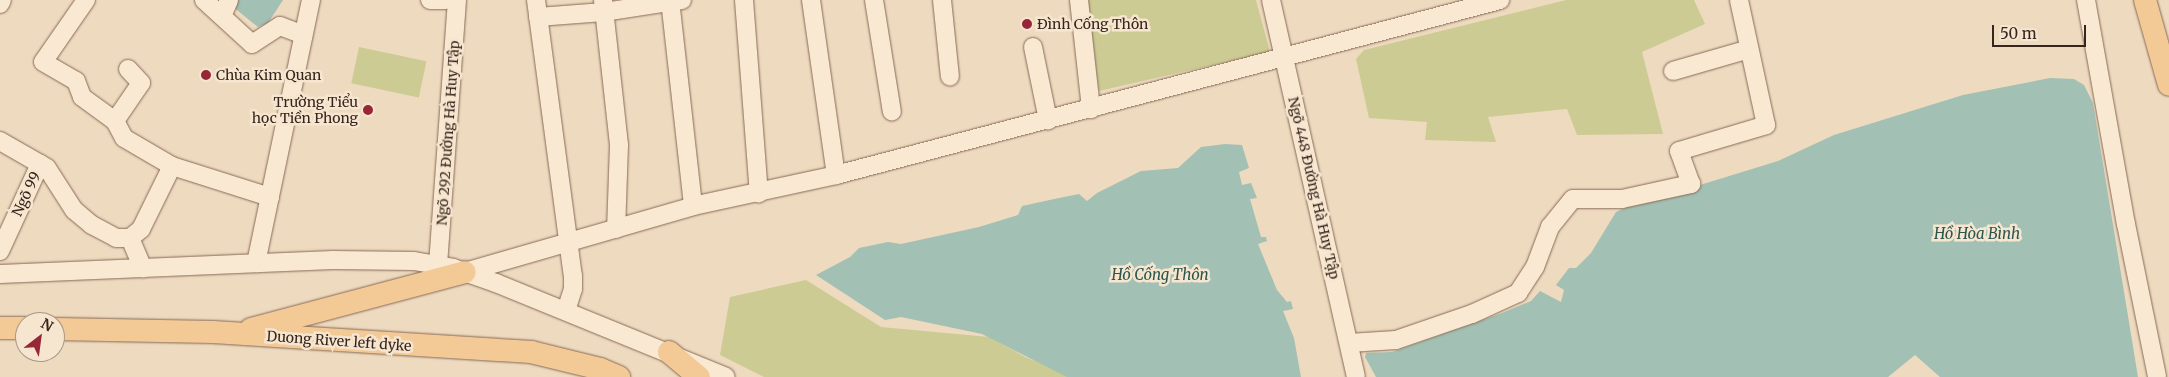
<!DOCTYPE html>
<html>
<head>
<meta charset="utf-8">
<style>
  body { margin:0 }
  #map { position:relative; width:2169px; height:377px; overflow:hidden; background:#eedabf; font-family:Merriweather,serif }
  div>[style] { position:absolute }
  .green>* { inset:0; background:#cccb93; transform-origin:0 0 }
  .water>* { inset:0; background:#a2c0b3 }
  .roads { filter:drop-shadow(0 0 1px #876a57) drop-shadow(0 0 1px #876a57) }
  .minor>* { height:18px; margin:-9px; padding:0 9px; transform-origin:9px; border-radius:9px; background:#f9e8d2 }
  .major>* { height:22px; margin:-11px; padding:0 11px; transform-origin:11px; border-radius:11px; background:#f3c996 }
  .dots>* { width:14px; height:14px; translate:-50% -50%; box-sizing:border-box; border:2px solid #f6e5cf; border-radius:50% }
  span { translate:-50% -50%; white-space:nowrap; text-align:center; line-height:1.15; -webkit-text-stroke:5px #f6e5cf; paint-order:stroke }
  .poi-label { font-size:14px; color:#36251c }
  .left { translate:0 -50%; text-align:left }
  .right { translate:-100% -50%; text-align:right }
  .street-label { font-size:14px; color:#36251c }
  .water-label { font-size:15px; color:#2b564e; font-style:italic }
  .north { position:absolute; left:15px; top:312px; width:50px; height:50px; box-sizing:border-box; background:#f6e5cf; border:1px solid #a99887; border-radius:50%; rotate:30deg; font-size:14px; font-weight:700; line-height:20px; text-align:center; color:#36251c }
  .north::after { content:''; display:block; margin:auto; width:18px; height:22px; background:#972737; clip-path:polygon(50% 0,100% 100%,50% 72%,0 100%) }
  .scale { position:absolute; left:1992px; top:25px; width:94px; height:22px; box-sizing:border-box; border:2px solid #36251c; border-top:0; padding-left:6px; font-size:15px; line-height:18px; white-space:nowrap; color:#36251c; -webkit-text-stroke:4px #f6e5cf; paint-order:stroke }
</style>
</head>
<body>
<div id="map">
  <div class="green">
    <i style="clip-path:polygon(1087px 0,1256px 0,1270px 52px,1099px 91px)"></i>
    <i style="clip-path:polygon(1566px 0,1694px 0,1705px 24px,1642px 52px,1663px 134px,1577px 135px,1567px 109px,1488px 117px,1496px 142px,1425px 140px,1427px 122px,1369px 118px,1356px 59px,1364px 50px)"></i>
    <i style="left:359px;top:47px;width:69px;height:37px;rotate:12deg"></i>
    <i style="clip-path:polygon(806px 280px,881px 327px,989px 337px,1025px 357px,1076px 377px,764px 377px,720px 355px,730px 297px)"></i>
  </div>
  <div class="water">
    <i style="clip-path:polygon(232px 0,283px 0,268px 23px,258px 27px,232px 6px)"></i>
    <i style="clip-path:polygon(2050px 78px,2074px 79px,2084px 85px,2093px 103px,2138px 377px,1940px 377px,1915px 355px,1888px 377px,1376px 377px,1365px 357px,1366px 353px,1392px 352px,1502px 313px,1531px 301px,1540px 291px,1561px 302px,1564px 290px,1556px 285px,1569px 268px,1576px 268px,1591px 253px,1616px 212px,1622px 209px,1778px 161px,1834px 135px,1963px 95px)"></i>
    <i style="clip-path:polygon(1225px 144px,1242px 145px,1249px 168px,1239px 172px,1242px 185px,1251px 183px,1257px 198px,1250px 199px,1261px 237px,1266px 237px,1267px 241px,1258px 244px,1277px 290px,1287px 302px,1291px 301px,1293px 309px,1283px 311px,1294px 338px,1301px 377px,1067px 377px,982px 334px,901px 317px,885px 320px,816px 275px,850px 257px,859px 248px,888px 242px,901px 244px,979px 227px,1018px 215px,1022px 206px,1059px 198px,1079px 194px,1087px 201px,1097px 193px,1141px 171px,1178px 168px,1201px 147px)"></i>
  </div>
  <div class="roads">
    <div class="minor">
      <i style="left:86px;top:0;width:75px;rotate:124.7deg"></i>
      <i style="left:43px;top:62px;width:38px;rotate:30deg"></i>
      <i style="left:76px;top:81px;width:17px;rotate:69deg"></i>
      <i style="left:82px;top:97px;width:41px;rotate:36deg"></i>
      <i style="left:204px;top:0;width:65px;rotate:42.5deg"></i>
      <i style="left:252px;top:44px;width:33px;rotate:-33deg"></i>
      <i style="left:280px;top:26px;width:25px;rotate:21deg"></i>
      <i style="left:430px;top:0;width:16px"></i>
      <i style="left:536px;top:0;width:278px;rotate:82.4deg"></i>
      <i style="left:573px;top:276px;width:13px;rotate:90deg"></i>
      <i style="left:573px;top:289px;width:23px;rotate:108deg"></i>
      <i style="left:603px;top:0;width:146px;rotate:83.7deg"></i>
      <i style="left:619px;top:145px;width:84px;rotate:92deg"></i>
      <i style="left:670px;top:0;width:207px;rotate:83.6deg"></i>
      <i style="left:744px;top:0;width:194px;rotate:85.6deg"></i>
      <i style="left:811px;top:0;width:177px;rotate:81.9deg"></i>
      <i style="left:874px;top:0;width:113px;rotate:80.9deg"></i>
      <i style="left:942px;top:0;width:77px;rotate:84.1deg"></i>
      <i style="left:1079px;top:0;width:110px;rotate:83.7deg"></i>
      <i style="left:1271px;top:0;width:386px;rotate:77.3deg"></i>
      <i style="left:2086px;top:0;width:228px;rotate:79.9deg"></i>
      <i style="left:2126px;top:224px;width:156px;rotate:78.5deg"></i>
      <i style="left:0;top:4px;width:4px;rotate:-63deg"></i>
      <i style="left:222px;top:16px;width:17px;rotate:-66deg"></i>
      <i style="left:538px;top:17px;width:66px;rotate:-4.3deg"></i>
      <i style="left:604px;top:12px;width:79px;rotate:-8.7deg"></i>
      <i style="left:1033px;top:47px;width:75px;rotate:78.4deg"></i>
      <i style="left:128px;top:69px;width:19px;rotate:47deg"></i>
      <i style="left:141px;top:83px;width:46px;rotate:124.4deg"></i>
      <i style="left:115px;top:121px;width:19px;rotate:62deg"></i>
      <i style="left:124px;top:138px;width:56px;rotate:30.3deg"></i>
      <i style="left:172px;top:166px;width:103px;rotate:17.6deg"></i>
      <i style="left:1673px;top:71px;width:79px;rotate:-16.1deg"></i>
      <i style="left:0;top:141px;width:54px;rotate:29.9deg"></i>
      <i style="left:47px;top:168px;width:50px;rotate:57.3deg"></i>
      <i style="left:74px;top:210px;width:23px;rotate:40deg"></i>
      <i style="left:92px;top:225px;width:27px;rotate:28deg"></i>
      <i style="left:116px;top:238px;width:14px"></i>
      <i style="left:130px;top:238px;width:14px;rotate:-39deg"></i>
      <i style="left:141px;top:229px;width:70px;rotate:-63.8deg"></i>
      <i style="left:130px;top:238px;width:33px;rotate:67deg"></i>
      <i style="left:0;top:251px;width:96px;rotate:-65.3deg"></i>
      <i style="left:256px;top:263px;width:269px;rotate:-78.2deg"></i>
      <i style="left:438px;top:265px;width:266px;rotate:-85.9deg"></i>
      <i style="left:465px;top:272px;width:237px;rotate:-16.1deg"></i>
      <i style="left:693px;top:206px;width:146px;rotate:-12.2deg"></i>
      <i style="left:836px;top:175px;width:687px;rotate:-14.76deg"></i>
      <i style="left:0;top:274px;width:333px;rotate:-2.4deg"></i>
      <i style="left:333px;top:260px;width:81px;rotate:0.7deg"></i>
      <i style="left:414px;top:261px;width:40px;rotate:10deg"></i>
      <i style="left:453px;top:268px;width:46px;rotate:19.2deg"></i>
      <i style="left:496px;top:283px;width:248px;rotate:22.2deg"></i>
      <i style="left:1349px;top:343px;width:47px;rotate:-3.7deg"></i>
      <i style="left:1396px;top:340px;width:80px;rotate:-18.9deg"></i>
      <i style="left:1472px;top:314px;width:51px;rotate:-24.5deg"></i>
      <i style="left:1518px;top:293px;width:31px;rotate:-57deg"></i>
      <i style="left:1535px;top:267px;width:43px;rotate:-69.4deg"></i>
      <i style="left:1550px;top:227px;width:36px;rotate:-51deg"></i>
      <i style="left:1573px;top:199px;width:49px"></i>
      <i style="left:1622px;top:199px;width:71px;rotate:-12.3deg"></i>
      <i style="left:1691px;top:184px;width:35px;rotate:-110deg"></i>
      <i style="left:1679px;top:151px;width:91px;rotate:-16.6deg"></i>
      <i style="left:1766px;top:125px;width:128px;rotate:-102.2deg"></i>
    </div>
    <div class="major">
      <i style="left:2145px;top:0;width:88px;rotate:74.2deg"></i>
      <i style="left:0;top:328px;width:25px"></i>
      <i style="left:55px;top:329px;width:158px;rotate:1.1deg"></i>
      <i style="left:213px;top:332px;width:319px;rotate:3.6deg"></i>
      <i style="left:531px;top:352px;width:71px;rotate:13.8deg"></i>
      <i style="left:600px;top:369px;width:21px;rotate:23deg"></i>
      <i style="left:251px;top:329px;width:221px;rotate:-14.9deg"></i>
      <i style="left:669px;top:352px;width:39px;rotate:40deg"></i>
    </div>
  </div>
  <div class="dots">
    <i style="left:1027px;top:24px;background:#972737"></i>
    <i style="left:206px;top:75px;background:#972737"></i>
    <i style="left:368px;top:110px;background:#972737"></i>
  </div>
  <div class="poi-label">
    <span class="left" style="left:1037px;top:24px">Đình Cống Thôn</span>
    <span class="left" style="left:216px;top:75px">Chùa Kim Quan</span>
    <span class="right" style="left:358px;top:110px">Trường Tiểu<br>học Tiền Phong</span>
  </div>
  <div class="street-label">
    <span style="left:448px;top:133px;rotate:-86deg">Ngõ 292 Đường Hà Huy Tập</span>
    <span style="left:1314px;top:188px;rotate:77deg">Ngõ 448 Đường Hà Huy Tập</span>
    <span style="left:26px;top:194px;rotate:-65deg">Ngõ 99</span>
    <span style="left:339px;top:341px;rotate:4deg">Duong River left dyke</span>
  </div>
  <div class="water-label">
    <span style="left:1977px;top:234px">Hồ Hòa Bình</span>
    <span style="left:1160px;top:275px">Hồ Cống Thôn</span>
  </div>
  <div class="north">N</div>
  <div class="scale">50 m</div>
</div>
</body>
</html>
